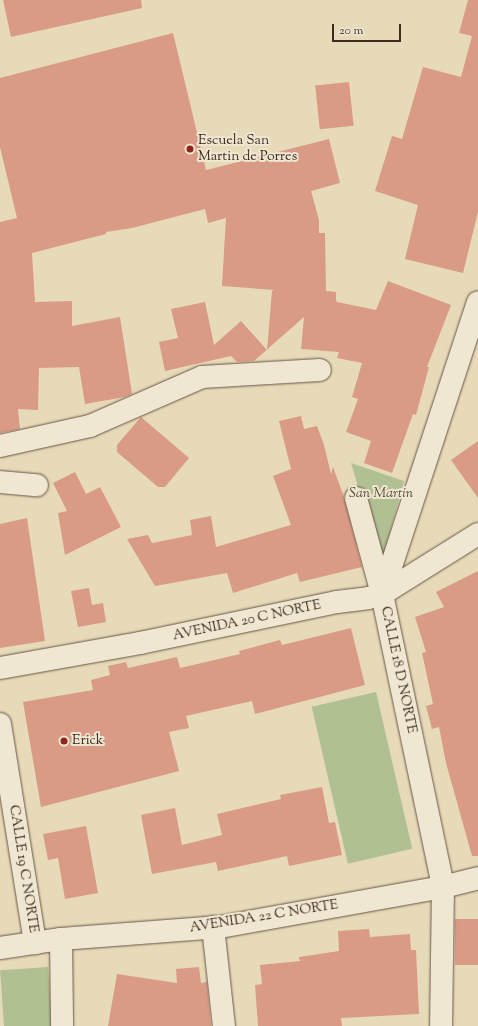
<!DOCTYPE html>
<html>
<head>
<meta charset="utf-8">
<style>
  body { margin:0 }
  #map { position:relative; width:478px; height:1026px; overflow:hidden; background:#e6dab8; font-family:"Sorts Mill Goudy",serif }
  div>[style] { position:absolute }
  .green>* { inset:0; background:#b1c092; transform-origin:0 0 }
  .building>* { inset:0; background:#da9b86; transform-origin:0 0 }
  .roads { filter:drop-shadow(0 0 1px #695546) drop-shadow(0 0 1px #695546) }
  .minor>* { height:22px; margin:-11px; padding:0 11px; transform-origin:11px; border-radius:11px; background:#efe7d1 }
  .dots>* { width:11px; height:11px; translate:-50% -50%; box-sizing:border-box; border:2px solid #efe7d1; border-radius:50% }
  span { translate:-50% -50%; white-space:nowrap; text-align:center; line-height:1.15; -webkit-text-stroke:4px #efe7d1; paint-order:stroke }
  .poi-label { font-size:14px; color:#3f2920 }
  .left { translate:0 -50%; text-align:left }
  .park-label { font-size:14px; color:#564737; font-style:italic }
  .street-label { font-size:14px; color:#3f2920 }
  .scale { position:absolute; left:332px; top:24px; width:69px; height:18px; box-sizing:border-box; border:2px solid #3f2920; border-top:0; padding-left:5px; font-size:12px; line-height:14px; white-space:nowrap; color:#3f2920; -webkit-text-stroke:3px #efe7d1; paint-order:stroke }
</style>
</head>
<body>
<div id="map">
  <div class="green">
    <i style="clip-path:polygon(351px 463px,404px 481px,384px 554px,378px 554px)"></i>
    <i style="left:376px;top:692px;width:161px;height:66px;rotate:77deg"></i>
    <i style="left:48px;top:967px;width:59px;height:48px;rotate:86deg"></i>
  </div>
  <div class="building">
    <i style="clip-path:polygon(3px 0,141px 0,142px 8px,11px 37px)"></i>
    <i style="clip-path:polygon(468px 0,478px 0,478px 212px,463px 273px,405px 259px,418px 205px,375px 191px,392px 136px,402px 139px,423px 67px,461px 77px,472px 36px,459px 33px)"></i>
    <i style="clip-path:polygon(173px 33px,206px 170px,329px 139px,340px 183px,311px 191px,319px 220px,319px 233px,325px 233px,326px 291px,336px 292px,336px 300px,337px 302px,376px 310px,388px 281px,451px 305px,427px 367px,429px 367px,416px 415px,413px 414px,392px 473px,364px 463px,371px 441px,346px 432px,358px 399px,352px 397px,362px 363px,337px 358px,339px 352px,301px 349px,304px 317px,254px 361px,237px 362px,231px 356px,165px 371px,159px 342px,178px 338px,171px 309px,205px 302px,214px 345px,241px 321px,267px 350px,272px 291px,274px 290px,222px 286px,226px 218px,208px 223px,205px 209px,132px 228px,106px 232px,106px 234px,32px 253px,35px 302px,72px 301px,72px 326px,120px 317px,132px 394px,125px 397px,85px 404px,79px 367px,39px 368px,38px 410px,18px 409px,20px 429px,0 433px,0 222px,17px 218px,0 147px,0 78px)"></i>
    <i style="left:349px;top:82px;width:44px;height:34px;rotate:84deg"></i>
    <i style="clip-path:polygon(301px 416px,304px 429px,317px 426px,324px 445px,331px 474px,333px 467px,344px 497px,362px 567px,300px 582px,297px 573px,233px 593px,227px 573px,155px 586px,127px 539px,148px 535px,152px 543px,192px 535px,190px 520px,211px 516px,216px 547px,291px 525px,273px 476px,291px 469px,279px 421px)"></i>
    <i style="clip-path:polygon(141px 417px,189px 458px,165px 487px,158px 487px,117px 452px,117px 445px)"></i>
    <i style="clip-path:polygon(478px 441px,478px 498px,451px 460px)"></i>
    <i style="clip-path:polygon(75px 472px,86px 494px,100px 487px,121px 527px,65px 555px,58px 513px,67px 511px,53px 483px)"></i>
    <i style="clip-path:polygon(27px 518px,45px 641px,0 648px,0 524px)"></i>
    <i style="clip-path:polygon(478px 571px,478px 856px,472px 856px,446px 763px,439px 727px,432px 729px,426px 706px,433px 704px,422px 653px,426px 652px,415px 617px,444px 607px,436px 592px)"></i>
    <i style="clip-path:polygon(89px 588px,92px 605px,103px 603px,106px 622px,78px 627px,71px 591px)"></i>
    <i style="clip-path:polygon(351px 628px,365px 685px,255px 714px,252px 701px,186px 716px,189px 728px,169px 732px,179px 771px,41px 807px,23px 702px,93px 690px,91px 680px,110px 675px,108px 666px,126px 662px,128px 668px,177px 657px,180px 668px,240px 654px,239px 651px,280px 640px,282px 645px)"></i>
    <i style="clip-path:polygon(322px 787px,329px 823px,335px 822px,342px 855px,289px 866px,287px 856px,218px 871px,216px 862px,152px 874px,141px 815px,175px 808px,182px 845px,222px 835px,217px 814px,281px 799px,280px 795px)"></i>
    <i style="clip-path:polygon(86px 826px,98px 893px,65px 899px,58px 858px,48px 860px,43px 834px)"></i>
    <i style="left:478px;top:919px;width:46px;height:23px;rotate:90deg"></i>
    <i style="clip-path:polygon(369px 929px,370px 937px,410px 934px,411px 950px,416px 950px,419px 1014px,341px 1018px,342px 1026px,258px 1026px,255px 985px,262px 984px,260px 965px,300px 961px,299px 957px,339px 951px,338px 931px)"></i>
    <i style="clip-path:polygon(199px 967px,201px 983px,207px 982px,211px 1026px,108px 1026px,117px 974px,177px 983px,176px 969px)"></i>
  </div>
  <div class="roads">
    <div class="minor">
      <i style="left:0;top:446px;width:92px;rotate:-12.5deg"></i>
      <i style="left:90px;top:426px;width:122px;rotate:-23.6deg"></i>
      <i style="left:202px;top:377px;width:118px;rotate:-3.4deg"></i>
      <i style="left:0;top:482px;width:37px;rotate:5deg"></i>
      <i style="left:356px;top:498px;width:99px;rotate:74.8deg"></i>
      <i style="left:382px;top:594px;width:299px;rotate:78.2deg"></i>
      <i style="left:443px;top:887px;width:139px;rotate:90.8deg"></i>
      <i style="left:382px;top:594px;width:307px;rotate:-71.8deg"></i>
      <i style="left:0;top:668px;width:142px;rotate:-10.1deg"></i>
      <i style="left:140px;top:643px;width:201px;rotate:-11.8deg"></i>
      <i style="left:337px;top:602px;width:31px;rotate:-7deg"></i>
      <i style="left:368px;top:598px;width:15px;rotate:-16deg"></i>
      <i style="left:382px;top:594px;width:113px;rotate:-32deg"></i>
      <i style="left:0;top:724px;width:222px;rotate:80.9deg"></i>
      <i style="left:213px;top:927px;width:100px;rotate:83.7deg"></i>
      <i style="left:61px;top:939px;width:87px;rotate:89.3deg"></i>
      <i style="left:0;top:948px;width:62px;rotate:-8.4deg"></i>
      <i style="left:61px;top:939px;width:159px;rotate:-4.3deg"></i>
      <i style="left:220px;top:927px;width:227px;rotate:-10.2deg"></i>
      <i style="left:443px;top:887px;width:36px;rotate:-14deg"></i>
    </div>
  </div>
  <div class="dots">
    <i style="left:190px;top:149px;background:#8f2418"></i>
    <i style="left:64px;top:741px;background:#8f2418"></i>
  </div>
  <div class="poi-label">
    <span class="left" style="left:198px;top:149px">Escuela San<br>Martin de Porres</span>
    <span class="left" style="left:72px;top:741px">Erick</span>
  </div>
  <div class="park-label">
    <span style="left:381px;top:494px">San Martín</span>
  </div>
  <div class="street-label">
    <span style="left:247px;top:621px;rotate:-12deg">AVENIDA 20 C NORTE</span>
    <span style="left:398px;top:670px;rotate:78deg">CALLE 18 D NORTE</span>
    <span style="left:23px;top:869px;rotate:81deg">CALLE 19 C NORTE</span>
    <span style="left:264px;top:917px;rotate:-9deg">AVENIDA 22 C NORTE</span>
  </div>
  <div class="scale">20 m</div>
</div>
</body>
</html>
